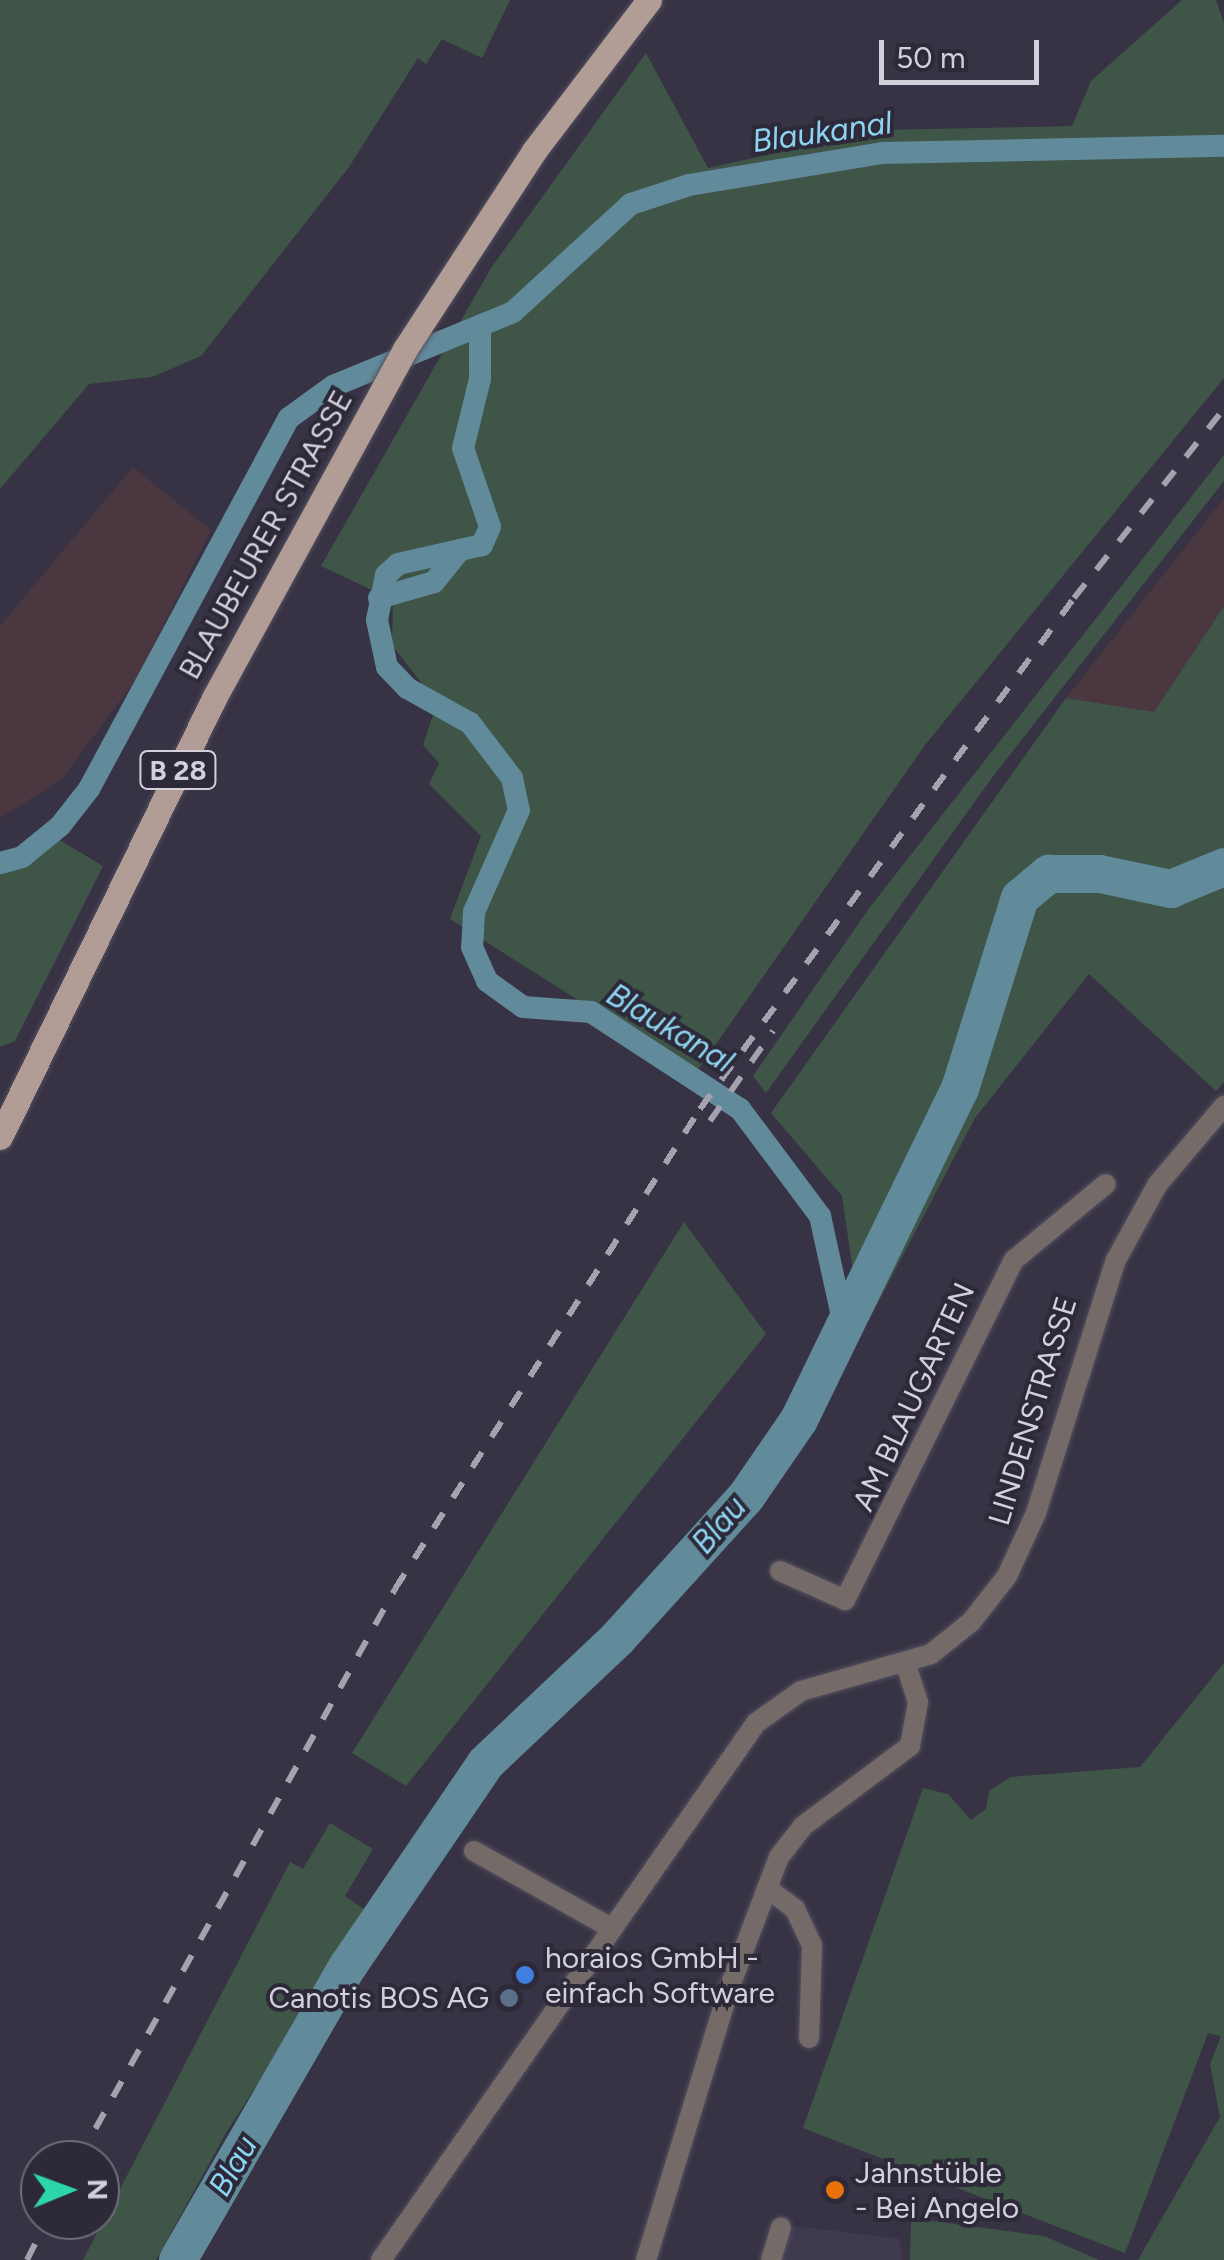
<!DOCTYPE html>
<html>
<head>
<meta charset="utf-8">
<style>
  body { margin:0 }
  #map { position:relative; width:1224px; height:2260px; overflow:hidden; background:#373344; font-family:Figtree,sans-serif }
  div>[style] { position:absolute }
  .industrial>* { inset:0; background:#4a3740 }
  .built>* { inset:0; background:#403a51 }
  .green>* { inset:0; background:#3f5548 }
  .canal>* { height:22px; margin:-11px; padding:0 11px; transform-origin:11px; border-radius:11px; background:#618a9b }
  .river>* { height:38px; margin:-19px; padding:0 19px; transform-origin:19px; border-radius:19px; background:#618a9b }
  .roads { filter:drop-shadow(0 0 2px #534f5f) drop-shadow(0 0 2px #534f5f) }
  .minor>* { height:20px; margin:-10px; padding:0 10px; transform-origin:10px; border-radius:10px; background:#746a67 }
  .tertiary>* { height:20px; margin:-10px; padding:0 10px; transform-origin:10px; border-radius:10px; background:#746a67 }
  .primary>* { height:25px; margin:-12.5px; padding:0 12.5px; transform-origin:12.5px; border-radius:12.5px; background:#b19d96 }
  .rail>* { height:6px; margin-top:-3px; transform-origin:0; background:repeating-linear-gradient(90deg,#a5a1ae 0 18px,transparent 0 36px) }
  .dots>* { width:28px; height:28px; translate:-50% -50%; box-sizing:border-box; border:5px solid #2d2939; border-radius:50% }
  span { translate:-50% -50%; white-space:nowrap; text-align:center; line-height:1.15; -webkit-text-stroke:8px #2d2939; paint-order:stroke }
  .shield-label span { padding:2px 8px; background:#2d2939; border:2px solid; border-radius:8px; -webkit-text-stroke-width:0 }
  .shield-label { font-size:28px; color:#d3d0db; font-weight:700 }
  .street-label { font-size:30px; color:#d3d0db }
  .poi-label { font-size:30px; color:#d3d0db }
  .left { translate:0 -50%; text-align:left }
  .right { translate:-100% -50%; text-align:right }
  .water-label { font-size:32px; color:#8dd4f1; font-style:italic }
  .north { position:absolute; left:20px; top:2140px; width:100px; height:100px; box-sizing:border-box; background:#2d2939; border:2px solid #6f6c7a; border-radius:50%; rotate:89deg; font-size:28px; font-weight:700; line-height:40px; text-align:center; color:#d3d0db }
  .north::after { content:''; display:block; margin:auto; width:35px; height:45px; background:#2dd5ab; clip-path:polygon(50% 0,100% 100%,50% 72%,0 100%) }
  .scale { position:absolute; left:879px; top:40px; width:160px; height:45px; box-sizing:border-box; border:5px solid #d3d0db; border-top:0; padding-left:12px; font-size:30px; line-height:35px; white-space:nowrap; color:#d3d0db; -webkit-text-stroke:8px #2d2939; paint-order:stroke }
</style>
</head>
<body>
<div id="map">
  <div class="industrial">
    <i style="clip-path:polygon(133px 467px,211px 530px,137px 678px,62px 779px,0 818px,0 626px)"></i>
    <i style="clip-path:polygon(1224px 498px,1224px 606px,1154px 713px,1066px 698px)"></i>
  </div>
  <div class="built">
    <i style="clip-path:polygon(794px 2226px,900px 2239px,902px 2260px,781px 2260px)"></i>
  </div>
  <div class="green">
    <i style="clip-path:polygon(0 0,510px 0,482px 58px,442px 39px,426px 64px,418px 58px,349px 167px,201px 356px,152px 377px,89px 384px,0 489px)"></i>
    <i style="clip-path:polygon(1182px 0,1216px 0,1224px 23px,1224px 378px,925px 745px,695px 1074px,450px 919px,481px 836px,429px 784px,439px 763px,423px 745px,437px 703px,392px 645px,393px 600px,321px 566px,491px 268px,646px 53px,708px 168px,881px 130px,1072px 126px,1091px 81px)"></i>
    <i style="clip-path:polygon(1224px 455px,1224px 481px,991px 779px,766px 1093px,753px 1076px,870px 907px)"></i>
    <i style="clip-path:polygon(1224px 606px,1224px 1082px,1216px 1091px,1089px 974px,975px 1118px,819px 1415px,857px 1299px,842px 1196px,771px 1113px,1066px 698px,1154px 712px)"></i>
    <i style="clip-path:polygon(58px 839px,103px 866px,15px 1041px,0 1047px,0 873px,27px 865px)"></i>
    <i style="clip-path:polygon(684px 1222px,766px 1334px,406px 1786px,352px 1753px)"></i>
    <i style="clip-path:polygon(1224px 1663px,1224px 2260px,1138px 2260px,1220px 2117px,1210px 2064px,1221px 2036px,1208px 2033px,1125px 2253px,803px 2128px,923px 1788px,948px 1794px,971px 1820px,986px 1809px,989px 1791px,1011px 1777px,1140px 1767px)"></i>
    <i style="clip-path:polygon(330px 1823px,373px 1849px,345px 1896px,368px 1912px,226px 2133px,156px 2260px,83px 2260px,290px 1862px,303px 1869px)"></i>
    <i style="clip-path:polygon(911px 2218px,1044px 2236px,1099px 2260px,910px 2260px)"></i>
  </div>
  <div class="canal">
    <i style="left:480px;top:329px;width:50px;rotate:90deg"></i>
    <i style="left:480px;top:379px;width:71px;rotate:103.8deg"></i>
    <i style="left:463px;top:448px;width:83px;rotate:71.1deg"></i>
    <i style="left:490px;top:527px;width:20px;rotate:114deg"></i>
    <i style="left:482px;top:545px;width:86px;rotate:167.3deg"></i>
    <i style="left:398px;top:564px;width:16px;rotate:137deg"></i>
    <i style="left:386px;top:575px;width:46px;rotate:101.3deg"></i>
    <i style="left:377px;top:620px;width:48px;rotate:78deg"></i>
    <i style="left:387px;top:667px;width:29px;rotate:46deg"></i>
    <i style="left:407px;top:688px;width:72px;rotate:29.1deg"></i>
    <i style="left:470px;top:723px;width:69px;rotate:52.6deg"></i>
    <i style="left:512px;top:778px;width:33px;rotate:78deg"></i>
    <i style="left:519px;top:810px;width:111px;rotate:113.8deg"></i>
    <i style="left:474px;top:912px;width:35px;rotate:93deg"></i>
    <i style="left:472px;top:947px;width:37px;rotate:66deg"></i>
    <i style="left:487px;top:981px;width:44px;rotate:35.8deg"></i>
    <i style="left:523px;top:1007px;width:68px;rotate:4.2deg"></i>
    <i style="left:591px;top:1012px;width:178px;rotate:33.1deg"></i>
    <i style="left:740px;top:1109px;width:134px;rotate:53.2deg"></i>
    <i style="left:820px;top:1216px;width:107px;rotate:77.6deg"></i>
    <i style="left:379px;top:598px;width:57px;rotate:-16.2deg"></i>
    <i style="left:434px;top:582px;width:36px;rotate:-51deg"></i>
    <i style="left:0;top:863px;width:23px;rotate:-15deg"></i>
    <i style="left:22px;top:857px;width:49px;rotate:-39.2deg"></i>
    <i style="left:60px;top:826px;width:47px;rotate:-51.9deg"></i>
    <i style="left:89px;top:789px;width:421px;rotate:-61.7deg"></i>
    <i style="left:289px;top:418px;width:54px;rotate:-36deg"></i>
    <i style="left:333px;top:386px;width:195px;rotate:-22.3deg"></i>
    <i style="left:513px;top:312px;width:160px;rotate:-42.5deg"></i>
    <i style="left:631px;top:204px;width:61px;rotate:-18.1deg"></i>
    <i style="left:689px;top:185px;width:196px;rotate:-9.4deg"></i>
    <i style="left:882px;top:153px;width:342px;rotate:-1.2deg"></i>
  </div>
  <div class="river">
    <i style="left:178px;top:2260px;width:340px;rotate:-60deg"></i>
    <i style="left:348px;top:1966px;width:245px;rotate:-55.8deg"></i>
    <i style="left:486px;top:1763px;width:182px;rotate:-43.4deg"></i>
    <i style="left:618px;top:1638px;width:190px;rotate:-47.8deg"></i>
    <i style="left:746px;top:1497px;width:93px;rotate:-55.5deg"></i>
    <i style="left:799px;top:1420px;width:368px;rotate:-64.1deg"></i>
    <i style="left:960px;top:1089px;width:200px;rotate:-72.6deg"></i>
    <i style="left:1020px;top:898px;width:38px;rotate:-40deg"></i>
    <i style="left:1049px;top:874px;width:51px"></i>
    <i style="left:1100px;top:874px;width:73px;rotate:11.9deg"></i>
    <i style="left:1171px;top:889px;width:57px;rotate:-22.5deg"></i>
  </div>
  <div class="roads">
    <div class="minor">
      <i style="left:780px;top:1571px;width:71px;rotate:24deg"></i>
      <i style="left:845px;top:1600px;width:380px;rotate:-63.6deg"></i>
      <i style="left:1014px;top:1260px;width:119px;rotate:-39.6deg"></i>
      <i style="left:474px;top:1851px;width:157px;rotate:29.3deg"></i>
      <i style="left:767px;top:1888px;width:35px;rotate:37deg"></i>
      <i style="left:795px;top:1909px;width:40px;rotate:65deg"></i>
      <i style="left:812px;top:1945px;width:93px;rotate:91.8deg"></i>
      <i style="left:646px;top:2260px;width:287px;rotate:-73deg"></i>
      <i style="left:730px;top:1986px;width:138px;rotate:-69.2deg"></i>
      <i style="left:779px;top:1857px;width:39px;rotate:-52deg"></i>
      <i style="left:803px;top:1826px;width:134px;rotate:-36.8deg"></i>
      <i style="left:910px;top:1746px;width:45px;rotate:-79.7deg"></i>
      <i style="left:918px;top:1702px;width:40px;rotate:-108deg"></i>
      <i style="left:771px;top:2260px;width:34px;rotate:-73deg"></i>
    </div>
    <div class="tertiary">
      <i style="left:381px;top:2260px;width:655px;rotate:-55.07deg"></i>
      <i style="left:756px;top:1723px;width:55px;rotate:-35.4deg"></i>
      <i style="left:801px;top:1691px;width:135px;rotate:-15.9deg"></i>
      <i style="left:931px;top:1654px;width:51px;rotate:-38.7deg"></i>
      <i style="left:971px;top:1622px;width:58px;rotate:-52deg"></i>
      <i style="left:1007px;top:1576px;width:69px;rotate:-65.3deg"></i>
      <i style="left:1036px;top:1513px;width:265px;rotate:-72.5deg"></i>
      <i style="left:1116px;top:1260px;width:85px;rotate:-61.3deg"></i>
      <i style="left:1157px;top:1185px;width:104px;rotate:-49.7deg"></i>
    </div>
    <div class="primary">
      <i style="left:0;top:1137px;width:488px;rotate:-64deg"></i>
      <i style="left:214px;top:698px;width:398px;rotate:-61.3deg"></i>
      <i style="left:405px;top:349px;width:236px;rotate:-56.9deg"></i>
      <i style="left:534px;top:151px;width:190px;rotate:-52.7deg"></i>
    </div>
  </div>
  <div class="rail">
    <i style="left:710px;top:1121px;width:110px;rotate:-55deg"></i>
    <i style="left:78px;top:2160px;width:653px;rotate:-60.96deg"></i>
    <i style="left:395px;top:1589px;width:569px;rotate:-57.57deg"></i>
    <i style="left:700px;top:1109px;width:633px;rotate:-53.8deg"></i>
    <i style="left:1074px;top:598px;width:241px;rotate:-51.6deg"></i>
    <i style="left:27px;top:2260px;width:45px;rotate:-63.4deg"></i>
  </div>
  <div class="dots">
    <i style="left:525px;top:1975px;background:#3f7fe0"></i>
    <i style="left:509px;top:1998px;background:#5c6f8a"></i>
    <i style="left:835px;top:2190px;background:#e8710a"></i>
  </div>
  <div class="shield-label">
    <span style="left:178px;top:770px">B 28</span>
  </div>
  <div class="street-label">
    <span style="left:266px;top:535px;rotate:-61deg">BLAUBEURER STRASSE</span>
    <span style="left:914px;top:1397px;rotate:-65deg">AM BLAUGARTEN</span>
    <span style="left:1033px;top:1411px;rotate:-73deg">LINDENSTRASSE</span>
  </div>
  <div class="poi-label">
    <span class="left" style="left:545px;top:1975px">horaios GmbH -<br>einfach Software</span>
    <span class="right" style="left:489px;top:1998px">Canotis BOS AG</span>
    <span class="left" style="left:855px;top:2190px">Jahnstüble<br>- Bei Angelo</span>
  </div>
  <div class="water-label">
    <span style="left:822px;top:132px;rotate:-8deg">Blaukanal</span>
    <span style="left:670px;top:1028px;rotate:31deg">Blaukanal</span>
    <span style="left:719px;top:1525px;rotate:-49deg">Blau</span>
    <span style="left:233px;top:2166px;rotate:-60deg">Blau</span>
  </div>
  <div class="north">N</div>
  <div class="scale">50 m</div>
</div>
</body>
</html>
